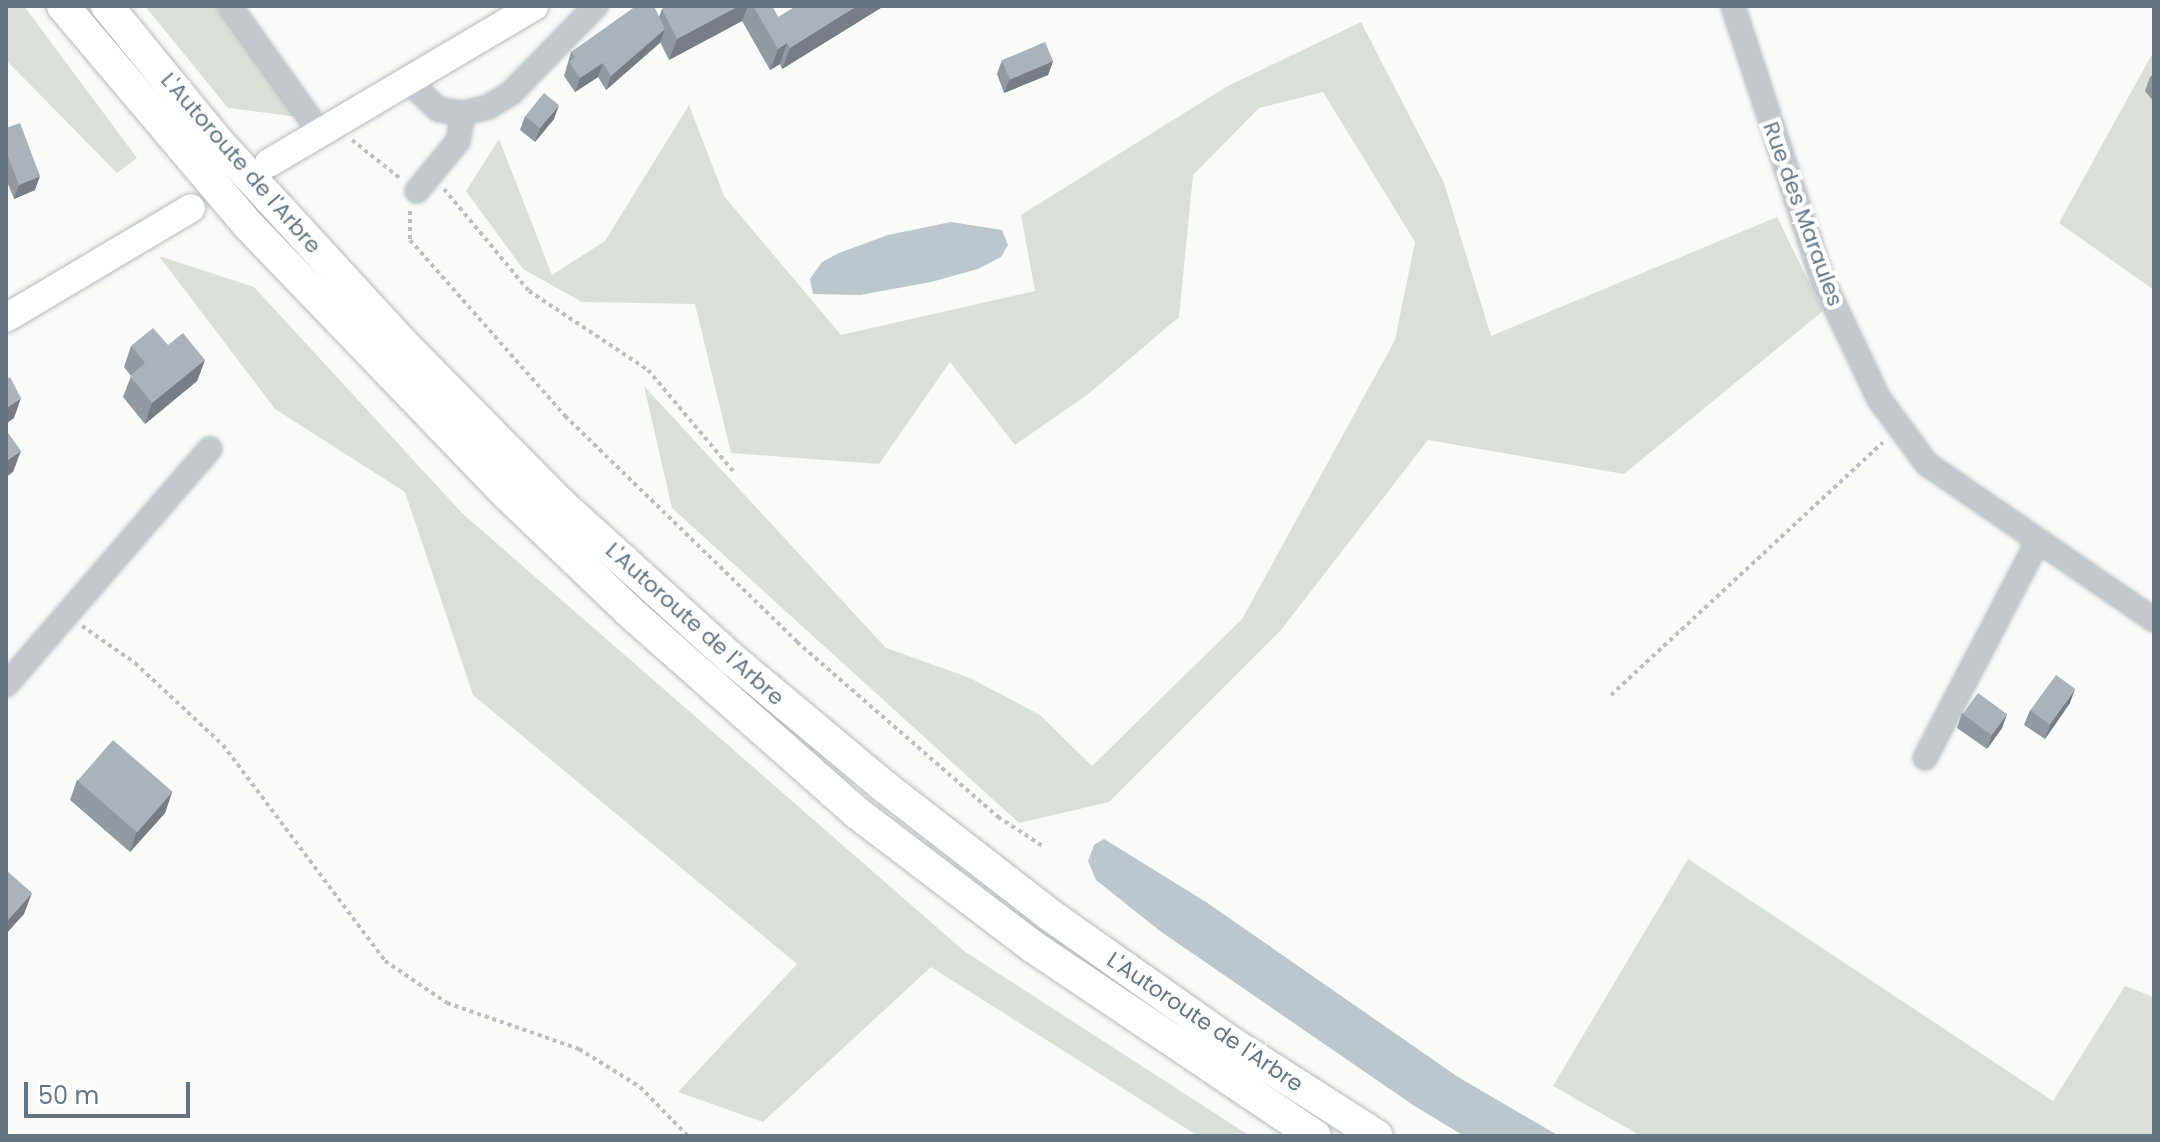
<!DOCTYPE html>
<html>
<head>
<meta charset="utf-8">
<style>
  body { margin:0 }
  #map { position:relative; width:2160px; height:1142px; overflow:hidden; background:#fafaf8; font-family:Poppins,sans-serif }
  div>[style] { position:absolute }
  .green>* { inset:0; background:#dadfd7 }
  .water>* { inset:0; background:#bbc7cb }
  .path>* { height:4px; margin-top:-2px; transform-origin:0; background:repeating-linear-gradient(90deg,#bbbfc2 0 4px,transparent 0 8px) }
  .roads { filter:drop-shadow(0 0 2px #b5babe) drop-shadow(0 0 2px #b5babe) }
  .minor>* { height:22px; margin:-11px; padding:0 11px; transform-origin:11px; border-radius:11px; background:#c3c8cc }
  .major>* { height:28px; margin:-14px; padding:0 14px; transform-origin:14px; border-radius:14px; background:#fff }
  .highway>* { height:32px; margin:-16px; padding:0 16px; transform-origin:16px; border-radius:16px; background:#fff }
  .wall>* { inset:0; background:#929a9f }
  .shaded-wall>* { inset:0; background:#777d82 }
  .building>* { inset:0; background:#aab3b9; transform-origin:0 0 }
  span { translate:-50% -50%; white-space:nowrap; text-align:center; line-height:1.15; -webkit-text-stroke:8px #fff; paint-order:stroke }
  .street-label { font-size:22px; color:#657683 }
  .frame { position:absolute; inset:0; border:8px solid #657683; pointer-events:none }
  .scale { position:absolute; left:24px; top:1082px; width:166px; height:36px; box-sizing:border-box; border:4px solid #657683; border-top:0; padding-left:10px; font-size:24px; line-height:28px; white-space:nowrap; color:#657683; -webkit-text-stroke:6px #fff; paint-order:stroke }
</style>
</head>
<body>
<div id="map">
  <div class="green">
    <i style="clip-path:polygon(6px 6px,24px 6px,137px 158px,117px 173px,6px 60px)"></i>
    <i style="clip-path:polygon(145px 6px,216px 6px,298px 117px,228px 108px)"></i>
    <i style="clip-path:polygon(1361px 22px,1444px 183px,1491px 336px,1777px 217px,1823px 311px,1624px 474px,1428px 440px,1281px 630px,1109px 802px,1019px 823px,672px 508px,644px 386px,886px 648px,970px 678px,1040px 715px,1092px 766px,1242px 619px,1395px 340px,1415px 242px,1323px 92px,1259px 108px,1193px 175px,1179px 317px,1087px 395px,1015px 445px,950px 362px,879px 464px,731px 453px,695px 304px,582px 302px,523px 269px,466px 191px,499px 139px,552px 275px,605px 241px,689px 105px,724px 196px,841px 335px,1035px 291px,1021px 215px,1226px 87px)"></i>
    <i style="clip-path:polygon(2151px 56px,2154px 56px,2154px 290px,2059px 223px)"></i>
    <i style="clip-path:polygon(159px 256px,254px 287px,462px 513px,964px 951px,1250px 1136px,1198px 1136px,931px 967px,763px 1122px,678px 1092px,797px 964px,473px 695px,405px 492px,275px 409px)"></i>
    <i style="clip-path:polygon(1688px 859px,2053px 1101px,2125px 986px,2154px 997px,2154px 1136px,1641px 1136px,1553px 1086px)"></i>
  </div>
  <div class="water">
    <i style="clip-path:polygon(951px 222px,1002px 230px,1008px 245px,1001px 257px,978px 269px,931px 282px,860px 295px,813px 294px,810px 279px,822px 262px,839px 253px,888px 235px)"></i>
    <i style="clip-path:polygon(1104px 839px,1206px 902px,1458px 1077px,1559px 1136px,1464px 1136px,1413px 1105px,1160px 931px,1096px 880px,1088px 861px,1094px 845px)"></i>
  </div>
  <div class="path">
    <i style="left:352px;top:140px;width:63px;rotate:38.5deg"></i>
    <i style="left:444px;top:189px;width:133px;rotate:50.2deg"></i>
    <i style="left:529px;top:291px;width:143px;rotate:33.6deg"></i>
    <i style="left:648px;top:370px;width:132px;rotate:49.9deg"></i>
    <i style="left:410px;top:211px;width:29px;rotate:90deg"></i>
    <i style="left:410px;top:240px;width:235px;rotate:48.6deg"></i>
    <i style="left:565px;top:416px;width:324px;rotate:44.2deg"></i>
    <i style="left:797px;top:642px;width:267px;rotate:41deg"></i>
    <i style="left:998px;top:817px;width:55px;rotate:33.1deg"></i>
    <i style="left:82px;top:626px;width:65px;rotate:34.9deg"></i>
    <i style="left:135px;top:663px;width:120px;rotate:43deg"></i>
    <i style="left:223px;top:745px;width:270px;rotate:53.1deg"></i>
    <i style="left:385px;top:961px;width:75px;rotate:34.1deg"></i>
    <i style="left:447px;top:1003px;width:140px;rotate:19.2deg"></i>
    <i style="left:579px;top:1049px;width:72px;rotate:31.9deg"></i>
    <i style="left:640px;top:1087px;width:69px;rotate:45.6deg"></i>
    <i style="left:1611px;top:695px;width:371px;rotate:-42.9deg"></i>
  </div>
  <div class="roads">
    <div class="minor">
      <i style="left:230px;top:6px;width:157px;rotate:54.6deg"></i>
      <i style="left:1733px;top:6px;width:287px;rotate:71.9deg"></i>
      <i style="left:1822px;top:279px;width:133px;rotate:64.6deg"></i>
      <i style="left:1879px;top:399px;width:81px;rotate:53.6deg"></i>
      <i style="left:1927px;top:464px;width:275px;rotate:34.5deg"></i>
      <i style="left:409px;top:82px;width:41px;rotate:43deg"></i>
      <i style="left:439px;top:110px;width:24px;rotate:7deg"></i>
      <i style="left:463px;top:113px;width:26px;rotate:-13deg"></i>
      <i style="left:488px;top:107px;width:27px;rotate:-31deg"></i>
      <i style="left:511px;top:93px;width:122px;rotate:-45.7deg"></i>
      <i style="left:417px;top:191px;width:65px;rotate:-50.6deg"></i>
      <i style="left:458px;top:141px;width:28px;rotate:-80deg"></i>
      <i style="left:6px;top:685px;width:312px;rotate:-49.2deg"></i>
      <i style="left:1925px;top:758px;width:242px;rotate:-62.5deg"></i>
    </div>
    <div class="major">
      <i style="left:269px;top:163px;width:308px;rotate:-30.6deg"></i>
      <i style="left:6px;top:318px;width:215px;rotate:-30.7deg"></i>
    </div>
    <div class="highway">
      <i style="left:63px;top:6px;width:289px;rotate:49.8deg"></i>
      <i style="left:250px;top:227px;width:372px;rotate:46.1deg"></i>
      <i style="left:508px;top:495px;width:169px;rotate:43.8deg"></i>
      <i style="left:630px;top:612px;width:303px;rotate:41.5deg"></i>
      <i style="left:857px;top:813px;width:220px;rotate:37.2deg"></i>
      <i style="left:1032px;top:946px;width:341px;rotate:33.9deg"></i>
      <i style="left:107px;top:6px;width:176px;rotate:50.8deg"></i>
      <i style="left:218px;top:142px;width:271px;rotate:47.5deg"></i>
      <i style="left:401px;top:342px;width:229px;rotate:45.4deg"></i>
      <i style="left:562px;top:505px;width:229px;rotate:42.2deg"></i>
      <i style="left:732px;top:659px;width:199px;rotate:39.9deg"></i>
      <i style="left:885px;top:787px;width:209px;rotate:37.8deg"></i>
      <i style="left:1050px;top:915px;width:220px;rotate:35.2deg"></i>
      <i style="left:1230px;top:1042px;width:174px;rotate:32.6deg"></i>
    </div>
  </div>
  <div class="wall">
    <i style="clip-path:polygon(669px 6px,772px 6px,778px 17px,884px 6px,782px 69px,780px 64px,770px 70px,742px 21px,669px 60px,660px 42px,606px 90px,598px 77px,575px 92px,564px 76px,571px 52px,659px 17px,662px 9px)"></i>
    <i style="clip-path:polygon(1002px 60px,1053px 61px,1048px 75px,1004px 93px,997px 74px)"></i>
    <i style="clip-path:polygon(2154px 74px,2154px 102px,2145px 91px,2150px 77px)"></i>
    <i style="clip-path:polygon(525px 116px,554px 119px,535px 142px,520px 130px)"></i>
    <i style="clip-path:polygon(6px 128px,35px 190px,14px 199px,6px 179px)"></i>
    <i style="clip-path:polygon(168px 345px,205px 360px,197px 381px,145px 424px,123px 397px,131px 376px,124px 367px,131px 346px)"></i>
    <i style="clip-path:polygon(2070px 703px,2045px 739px,2024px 725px,2030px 710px)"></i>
    <i style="clip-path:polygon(1962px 713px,2007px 714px,2002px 728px,1987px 749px,1957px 728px)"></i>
    <i style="clip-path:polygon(77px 780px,172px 792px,165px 813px,130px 852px,70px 800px)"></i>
  </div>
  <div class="shaded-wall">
    <i style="clip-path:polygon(739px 6px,748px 6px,742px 21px,669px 60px,677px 39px)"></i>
    <i style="clip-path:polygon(857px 6px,884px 6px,782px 69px,790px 48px)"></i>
    <i style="clip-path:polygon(665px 29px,660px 43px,606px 90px,611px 76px)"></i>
    <i style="clip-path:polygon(787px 43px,780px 64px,770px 70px,778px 49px)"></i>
    <i style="clip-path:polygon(1053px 61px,1048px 75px,1004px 93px,1010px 78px)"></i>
    <i style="clip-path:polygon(603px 63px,598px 77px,575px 92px,580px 78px)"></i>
    <i style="clip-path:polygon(559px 105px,554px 119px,535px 142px,540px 128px)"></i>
    <i style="clip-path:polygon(40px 176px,35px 190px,14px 199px,19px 185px)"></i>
    <i style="clip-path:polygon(205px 360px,197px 381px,145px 424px,152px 403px)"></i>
    <i style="clip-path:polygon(21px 398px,14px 418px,6px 424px,6px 408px)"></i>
    <i style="clip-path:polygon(21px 451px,13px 472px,6px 477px,6px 461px)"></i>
    <i style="clip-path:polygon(2075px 689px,2070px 703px,2045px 739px,2050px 725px)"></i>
    <i style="clip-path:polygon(2007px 714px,2002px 728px,1987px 749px,1992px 735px)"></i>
    <i style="clip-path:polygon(172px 792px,165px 813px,130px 852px,137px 831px)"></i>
    <i style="clip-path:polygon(32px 893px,24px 914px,6px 934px,6px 922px)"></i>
  </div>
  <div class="building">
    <i style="clip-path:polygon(636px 6px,654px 6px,665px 29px,611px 76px,603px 63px,580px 78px,569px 62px,575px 57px,571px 52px)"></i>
    <i style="clip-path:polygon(669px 6px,739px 6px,677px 39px,662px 9px)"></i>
    <i style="clip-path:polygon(753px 6px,772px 6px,778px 17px,796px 6px,857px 6px,790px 48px,787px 43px,778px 49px)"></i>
    <i style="left:1045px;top:42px;width:21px;height:47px;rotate:67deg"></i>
    <i style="left:544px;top:93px;width:19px;height:30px;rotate:39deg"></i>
    <i style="clip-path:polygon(20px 123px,40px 176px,19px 185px,6px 151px,6px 128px)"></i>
    <i style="clip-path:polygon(153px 328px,168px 345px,183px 333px,205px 360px,152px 403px,130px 376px,145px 363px,131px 346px)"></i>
    <i style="clip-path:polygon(10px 377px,21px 398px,6px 408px,6px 380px)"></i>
    <i style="clip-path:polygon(6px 430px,21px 451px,6px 461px)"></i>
    <i style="left:2056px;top:675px;width:24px;height:44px;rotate:36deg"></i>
    <i style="left:1978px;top:693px;width:36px;height:26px;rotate:36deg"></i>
    <i style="left:113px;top:740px;width:79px;height:54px;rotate:41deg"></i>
    <i style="clip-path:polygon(6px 870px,32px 893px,6px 922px)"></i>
  </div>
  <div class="street-label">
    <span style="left:241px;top:163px;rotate:49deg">L'Autoroute de l'Arbre</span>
    <span style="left:1803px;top:214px;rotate:70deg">Rue des Maraules</span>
    <span style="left:695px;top:624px;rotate:42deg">L'Autoroute de l'Arbre</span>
    <span style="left:1205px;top:1022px;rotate:34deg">L'Autoroute de l'Arbre</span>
  </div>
  <div class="frame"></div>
  <div class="scale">50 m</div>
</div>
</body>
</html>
